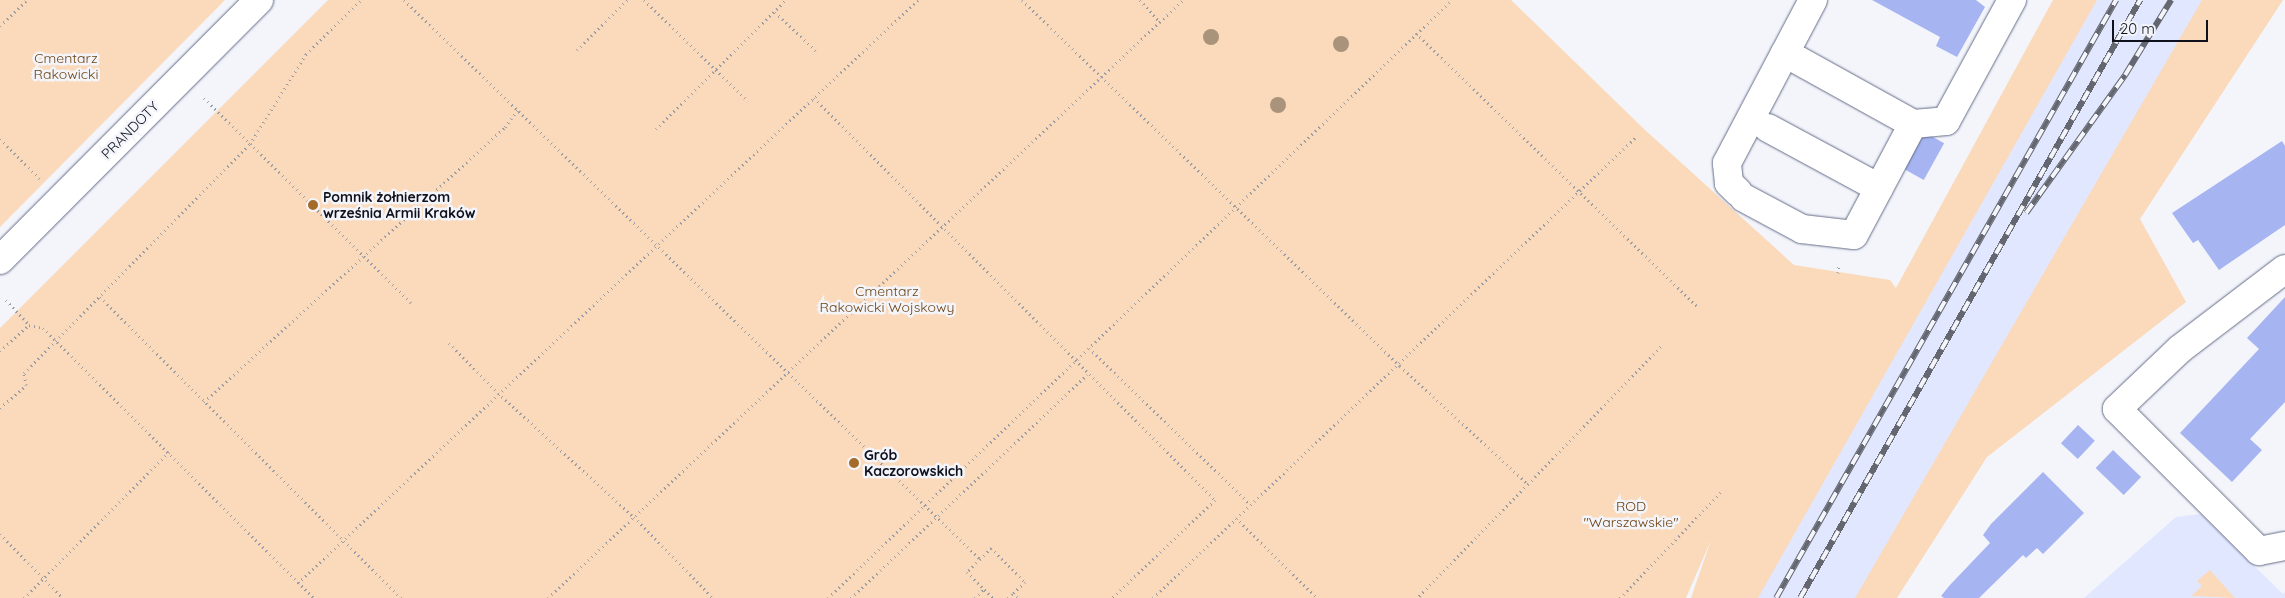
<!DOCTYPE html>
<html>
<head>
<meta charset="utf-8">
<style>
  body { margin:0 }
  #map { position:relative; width:2285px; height:598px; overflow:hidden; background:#f3f5fb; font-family:Quicksand,sans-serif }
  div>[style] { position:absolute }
  .built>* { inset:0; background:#e1e7ff }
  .green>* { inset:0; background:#fadabb }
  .building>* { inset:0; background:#a6b5f2; transform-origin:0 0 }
  .path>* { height:3px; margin-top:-1.5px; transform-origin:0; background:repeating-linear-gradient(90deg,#9a9ca4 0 1px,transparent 0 5px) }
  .roads { filter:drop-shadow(0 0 1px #656c87) drop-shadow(0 0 1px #656c87) }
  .minor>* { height:28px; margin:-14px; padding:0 14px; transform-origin:14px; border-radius:14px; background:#fff }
  .rail>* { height:5.5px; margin-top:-2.75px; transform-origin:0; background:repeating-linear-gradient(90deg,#f3f5fb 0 11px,#64676f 0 22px); box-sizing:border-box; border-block:1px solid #64676f }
  .trees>* { width:16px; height:16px; margin:-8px; border-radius:50%; background:#a9937b }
  .dots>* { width:14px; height:14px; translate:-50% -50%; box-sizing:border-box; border:2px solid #f3f5fb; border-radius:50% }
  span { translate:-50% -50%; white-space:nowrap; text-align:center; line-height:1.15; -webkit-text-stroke:5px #f3f5fb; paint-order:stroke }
  .park-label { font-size:14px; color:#6d4312 }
  .street-label { font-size:14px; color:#0f121c }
  .poi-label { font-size:14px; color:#0f121c; font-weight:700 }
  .left { translate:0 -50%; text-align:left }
  .scale { position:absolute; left:2112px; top:20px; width:96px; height:22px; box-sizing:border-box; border:2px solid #0f121c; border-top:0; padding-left:6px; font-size:15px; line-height:18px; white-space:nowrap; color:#0f121c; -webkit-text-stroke:4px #f3f5fb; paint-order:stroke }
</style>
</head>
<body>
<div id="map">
  <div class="built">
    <i style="clip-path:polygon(2056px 0,2230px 0,1877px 598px,1727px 598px)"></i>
    <i style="clip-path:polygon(2201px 514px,2283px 594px,2285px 592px,2285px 598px,2084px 598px,2176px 517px)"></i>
  </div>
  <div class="green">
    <i style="clip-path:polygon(0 0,225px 0,0 227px)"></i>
    <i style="clip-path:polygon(328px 0,1511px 0,1644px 129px,1794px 265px,1890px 280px,1896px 288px,2053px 0,2097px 0,1758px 598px,1691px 598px,1711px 540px,1686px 598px,0 598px,0 328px)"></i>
    <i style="clip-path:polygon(2202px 0,2283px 0,2140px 219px,2186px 302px,1987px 457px,1897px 598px,1855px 598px)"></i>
    <i style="clip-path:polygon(2210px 570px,2235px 598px,2191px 596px,2202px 586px,2197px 581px)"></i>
  </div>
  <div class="building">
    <i style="clip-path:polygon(1872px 0,1976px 0,1985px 7px,1957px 57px,1936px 46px,1940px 37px)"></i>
    <i style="left:1924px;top:132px;width:23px;height:42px;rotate:29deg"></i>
    <i style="clip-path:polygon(2282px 141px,2285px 146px,2285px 225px,2219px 270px,2198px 240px,2193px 243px,2172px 213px)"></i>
    <i style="clip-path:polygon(2285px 297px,2285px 402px,2250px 439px,2262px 450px,2232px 482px,2180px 433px,2259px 349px,2247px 338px)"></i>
    <i style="left:2078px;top:425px;width:23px;height:25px;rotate:43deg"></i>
    <i style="left:2113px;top:450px;width:39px;height:25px;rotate:44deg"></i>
    <i style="clip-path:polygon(2043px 472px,2084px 513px,2043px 554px,2037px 548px,2026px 558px,2023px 555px,1979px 598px,1944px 598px,1941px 596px,1950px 585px,1990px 543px,1983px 535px,1991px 524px)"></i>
  </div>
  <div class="path">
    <i style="left:404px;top:0;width:803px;rotate:44.14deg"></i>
    <i style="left:980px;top:559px;width:18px;rotate:135deg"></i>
    <i style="left:967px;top:572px;width:37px;rotate:45deg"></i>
    <i style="left:644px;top:0;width:145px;rotate:44.2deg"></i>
    <i style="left:1022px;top:0;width:526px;rotate:44.08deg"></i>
    <i style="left:1400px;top:366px;width:174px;rotate:42.7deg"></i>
    <i style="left:1528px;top:484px;width:159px;rotate:134.2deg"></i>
    <i style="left:1140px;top:0;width:30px;rotate:48deg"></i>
    <i style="left:775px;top:12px;width:59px;rotate:43.6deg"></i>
    <i style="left:0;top:26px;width:37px;rotate:-44deg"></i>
    <i style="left:1416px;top:33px;width:395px;rotate:44.2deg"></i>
    <i style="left:577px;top:50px;width:71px;rotate:-45deg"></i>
    <i style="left:204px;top:98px;width:291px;rotate:44.7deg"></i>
    <i style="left:814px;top:98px;width:568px;rotate:45.07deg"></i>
    <i style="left:1215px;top:500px;width:142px;rotate:136.4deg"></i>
    <i style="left:656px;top:129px;width:183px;rotate:-44.8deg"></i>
    <i style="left:0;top:139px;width:57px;rotate:45deg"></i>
    <i style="left:1838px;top:273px;width:9px;rotate:-84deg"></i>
    <i style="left:100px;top:297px;width:426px;rotate:45deg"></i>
    <i style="left:6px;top:300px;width:34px;rotate:47deg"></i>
    <i style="left:449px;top:343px;width:70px;rotate:45.6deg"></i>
    <i style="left:498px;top:393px;width:184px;rotate:42.4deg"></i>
    <i style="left:634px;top:517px;width:113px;rotate:45.7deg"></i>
    <i style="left:1089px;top:348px;width:224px;rotate:44.1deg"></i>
    <i style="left:0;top:351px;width:39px;rotate:-42deg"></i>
    <i style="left:29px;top:325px;width:14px;rotate:12deg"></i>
    <i style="left:43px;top:328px;width:383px;rotate:44.9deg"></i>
    <i style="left:204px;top:402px;width:408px;rotate:-42.4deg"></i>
    <i style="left:505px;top:127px;width:22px;rotate:-54deg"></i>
    <i style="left:0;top:408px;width:35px;rotate:-41deg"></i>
    <i style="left:26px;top:385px;width:12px;rotate:-99deg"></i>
    <i style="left:24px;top:373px;width:322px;rotate:-45.4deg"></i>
    <i style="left:250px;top:144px;width:106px;rotate:-58.1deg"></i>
    <i style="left:306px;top:54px;width:77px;rotate:-44.5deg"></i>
    <i style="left:1528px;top:484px;width:194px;rotate:-46deg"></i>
    <i style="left:1236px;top:518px;width:114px;rotate:44.6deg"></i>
    <i style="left:0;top:534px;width:90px;rotate:45.5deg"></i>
    <i style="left:980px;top:559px;width:16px;rotate:-45deg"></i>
    <i style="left:991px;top:548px;width:48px;rotate:45deg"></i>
    <i style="left:1025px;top:582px;width:16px;rotate:137deg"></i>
    <i style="left:298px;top:583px;width:851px;rotate:-43.24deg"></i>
    <i style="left:24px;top:598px;width:206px;rotate:-45.2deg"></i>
    <i style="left:548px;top:598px;width:872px;rotate:-43.28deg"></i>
    <i style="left:828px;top:598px;width:864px;rotate:-43.78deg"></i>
    <i style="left:851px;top:598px;width:325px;rotate:-43.4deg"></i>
    <i style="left:975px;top:598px;width:13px;rotate:-45deg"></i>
    <i style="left:1008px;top:598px;width:7px;rotate:-45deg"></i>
    <i style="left:1013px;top:593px;width:7px;rotate:45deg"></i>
    <i style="left:1153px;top:598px;width:669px;rotate:-43.67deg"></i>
    <i style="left:1620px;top:598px;width:148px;rotate:-46.4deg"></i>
  </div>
  <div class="roads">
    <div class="minor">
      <i style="left:1813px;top:0;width:60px;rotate:117.8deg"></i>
      <i style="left:1785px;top:53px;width:146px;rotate:29deg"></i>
      <i style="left:1913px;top:124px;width:33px;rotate:-5deg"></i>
      <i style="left:1946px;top:121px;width:138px;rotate:-61.4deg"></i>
      <i style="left:1768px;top:128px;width:126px;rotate:28.4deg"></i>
      <i style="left:1879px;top:188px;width:72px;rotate:-62deg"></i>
      <i style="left:1738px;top:192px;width:13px;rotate:-135deg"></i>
      <i style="left:1729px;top:183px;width:20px;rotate:-96deg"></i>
      <i style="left:1727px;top:163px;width:124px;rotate:-62.2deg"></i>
      <i style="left:1744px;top:198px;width:66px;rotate:28.1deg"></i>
      <i style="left:1802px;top:229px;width:52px;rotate:6.6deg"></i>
      <i style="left:1854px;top:235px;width:53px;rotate:-62deg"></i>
      <i style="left:0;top:260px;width:367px;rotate:-45.1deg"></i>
      <i style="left:2285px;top:269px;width:132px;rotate:142.7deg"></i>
      <i style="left:2180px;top:349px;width:87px;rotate:136.4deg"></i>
      <i style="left:2117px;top:409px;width:201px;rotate:45deg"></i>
      <i style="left:2259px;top:551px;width:26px;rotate:-11deg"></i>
    </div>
  </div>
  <div class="rail">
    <i style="left:2026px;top:213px;width:170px;rotate:-54.3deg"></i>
    <i style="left:2125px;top:75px;width:88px;rotate:-58.5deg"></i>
    <i style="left:1776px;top:598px;width:688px;rotate:-60.38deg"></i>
    <i style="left:1800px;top:598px;width:688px;rotate:-60.38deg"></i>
  </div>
  <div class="trees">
    <i style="left:1211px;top:37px"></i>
    <i style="left:1341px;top:44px"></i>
    <i style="left:1278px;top:105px"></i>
  </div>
  <div class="dots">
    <i style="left:313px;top:205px;background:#a46b29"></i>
    <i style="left:854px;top:463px;background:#a46b29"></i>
  </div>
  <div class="park-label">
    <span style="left:66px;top:66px">Cmentarz<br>Rakowicki</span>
    <span style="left:887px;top:299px">Cmentarz<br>Rakowicki Wojskowy</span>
    <span style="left:1631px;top:514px">ROD<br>"Warszawskie"</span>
  </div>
  <div class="street-label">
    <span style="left:130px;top:130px;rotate:-45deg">PRANDOTY</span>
  </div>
  <div class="poi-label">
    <span class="left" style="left:323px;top:205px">Pomnik żołnierzom<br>września Armii Kraków</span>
    <span class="left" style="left:864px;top:463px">Grób<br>Kaczorowskich</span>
  </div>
  <div class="scale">20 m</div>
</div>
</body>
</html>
